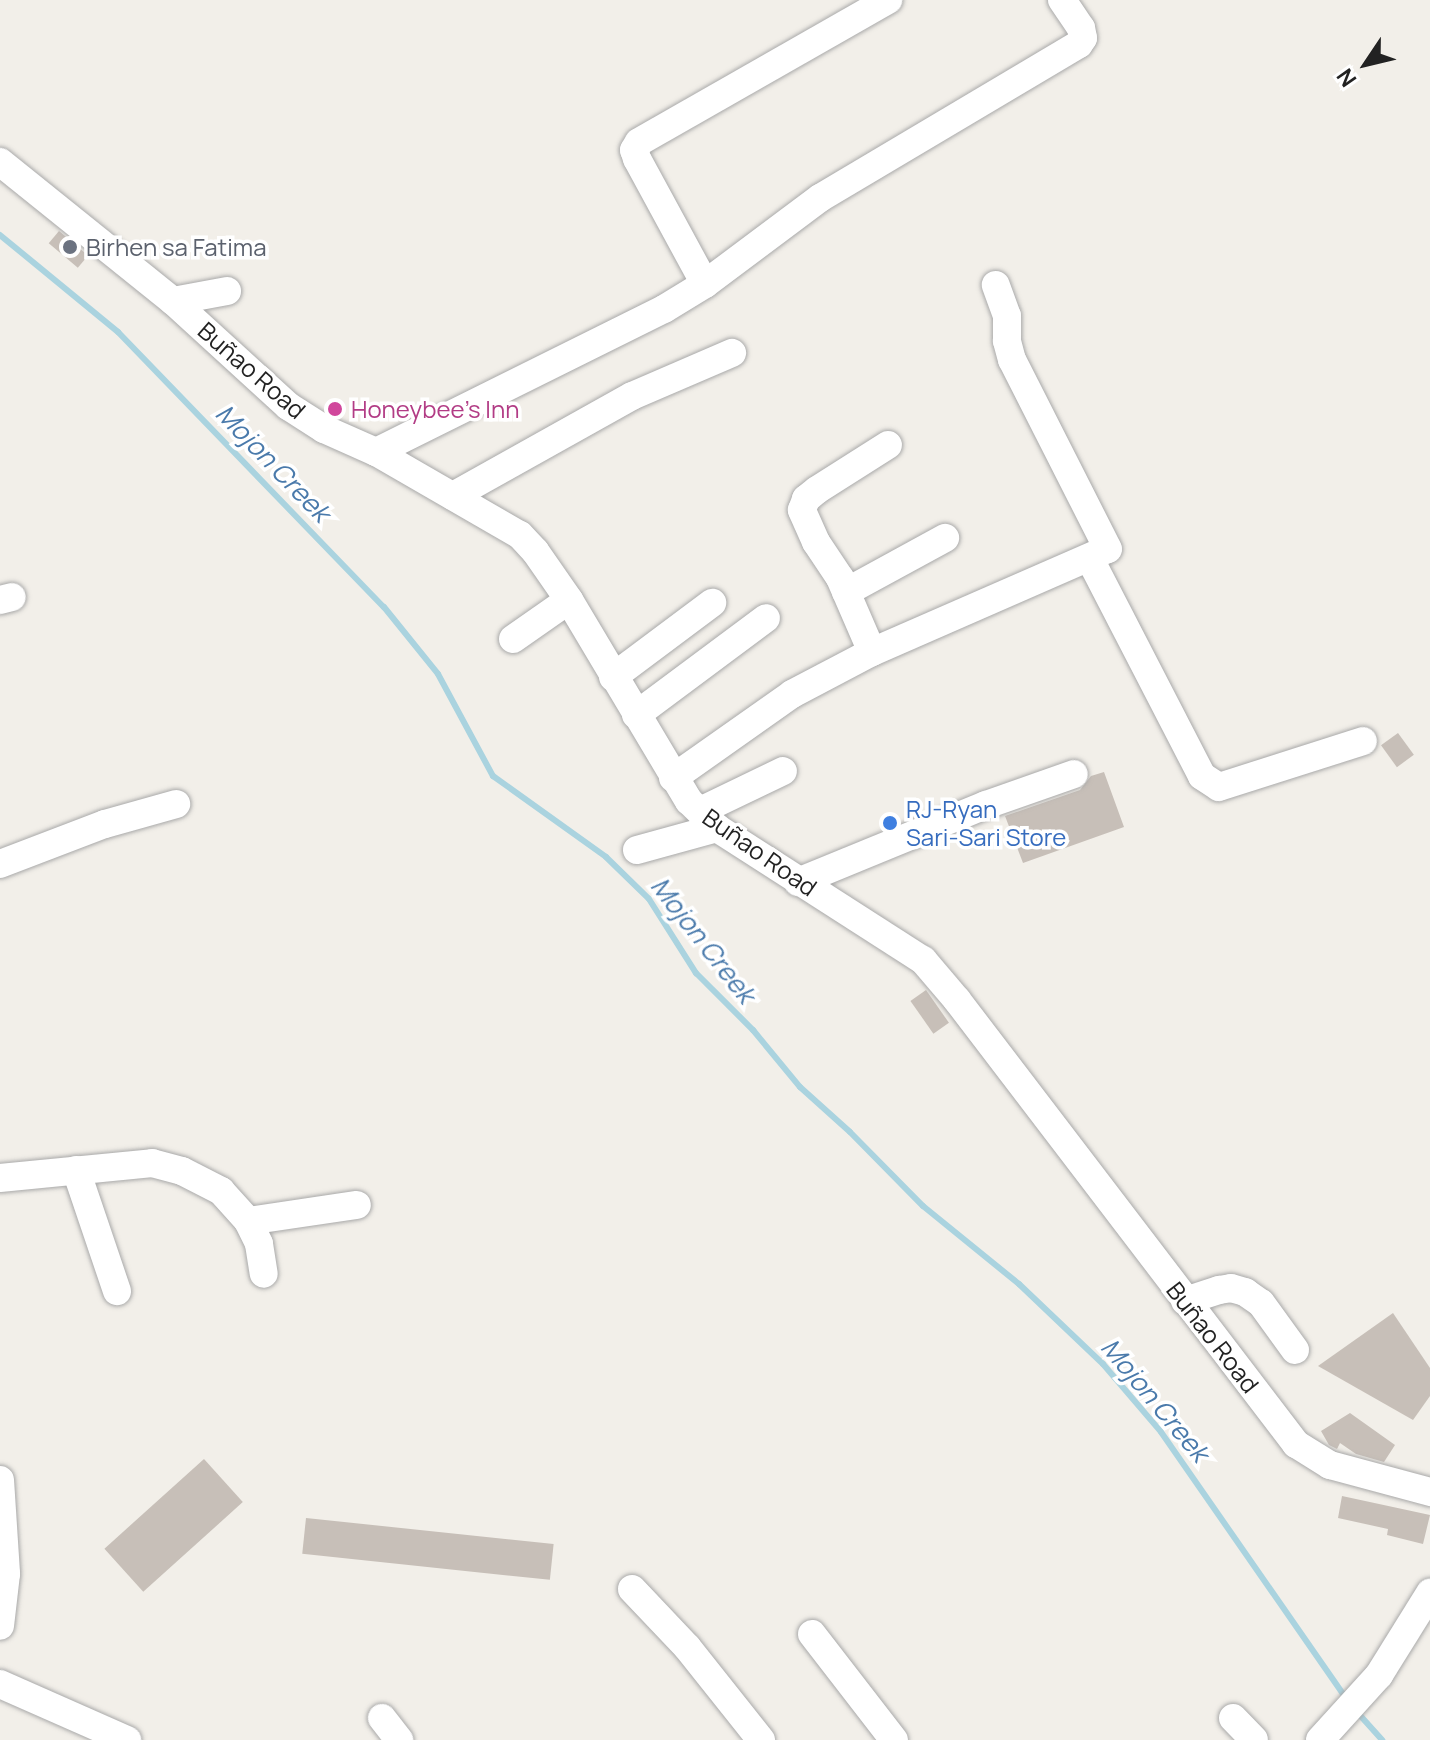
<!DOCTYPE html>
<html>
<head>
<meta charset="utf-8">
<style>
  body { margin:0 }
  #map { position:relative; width:1430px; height:1740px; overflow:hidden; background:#f2efe9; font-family:Manrope,sans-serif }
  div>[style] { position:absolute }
  .stream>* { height:6px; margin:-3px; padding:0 3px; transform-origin:3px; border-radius:3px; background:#aad3df }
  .building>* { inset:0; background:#c7bfb8; transform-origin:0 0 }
  .roads { filter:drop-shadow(0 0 2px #a9a9a9) drop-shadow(0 0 2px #a9a9a9) }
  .minor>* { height:28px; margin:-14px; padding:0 14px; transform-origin:14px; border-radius:14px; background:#fff }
  .dots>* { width:22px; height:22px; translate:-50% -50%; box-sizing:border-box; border:4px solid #fff; border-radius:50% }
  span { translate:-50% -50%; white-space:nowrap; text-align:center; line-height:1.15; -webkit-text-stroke:7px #fff; paint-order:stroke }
  .worship-label { font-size:24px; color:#5b616d }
  .left { translate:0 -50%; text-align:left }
  .street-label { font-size:24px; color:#222 }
  .hotel-label { font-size:24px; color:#b23c85 }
  .shop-label { font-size:24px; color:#366cbe }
  .water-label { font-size:26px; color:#4a7aab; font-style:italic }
  .north { position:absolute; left:1326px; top:24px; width:80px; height:80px; -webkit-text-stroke:6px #fff; paint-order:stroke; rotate:235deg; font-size:22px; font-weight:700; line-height:32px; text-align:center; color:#222 }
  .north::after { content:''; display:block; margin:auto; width:28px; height:36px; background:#222; clip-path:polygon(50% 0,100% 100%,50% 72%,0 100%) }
</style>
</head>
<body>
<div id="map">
  <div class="stream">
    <i style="left:0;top:235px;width:153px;rotate:39.4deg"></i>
    <i style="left:118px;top:332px;width:383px;rotate:46deg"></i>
    <i style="left:384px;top:607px;width:86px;rotate:51.1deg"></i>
    <i style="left:438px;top:674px;width:116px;rotate:61.7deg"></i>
    <i style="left:493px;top:776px;width:139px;rotate:35.6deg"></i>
    <i style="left:606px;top:857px;width:60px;rotate:44.3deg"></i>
    <i style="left:649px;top:899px;width:88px;rotate:57.6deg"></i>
    <i style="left:696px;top:973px;width:81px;rotate:45deg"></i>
    <i style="left:753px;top:1030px;width:74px;rotate:50.5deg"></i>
    <i style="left:800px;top:1087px;width:67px;rotate:42deg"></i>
    <i style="left:850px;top:1132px;width:104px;rotate:45.4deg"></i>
    <i style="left:923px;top:1206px;width:124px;rotate:39.1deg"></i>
    <i style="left:1019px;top:1284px;width:116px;rotate:43.6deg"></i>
    <i style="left:1103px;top:1364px;width:89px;rotate:49.5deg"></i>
    <i style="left:1161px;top:1432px;width:326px;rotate:55.2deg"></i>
    <i style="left:1357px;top:1712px;width:38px;rotate:48deg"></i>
  </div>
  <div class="building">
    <i style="left:59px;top:231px;width:38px;height:16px;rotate:40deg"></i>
    <i style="left:1398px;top:733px;width:27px;height:21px;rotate:54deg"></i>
    <i style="clip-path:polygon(1104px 772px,1124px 827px,1023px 863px,1005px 816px,1080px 790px,1091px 776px)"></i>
    <i style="left:926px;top:990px;width:40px;height:19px;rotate:55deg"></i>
    <i style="clip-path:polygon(1393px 1313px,1430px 1368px,1430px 1396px,1413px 1420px,1318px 1366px)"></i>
    <i style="clip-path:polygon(1350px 1413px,1395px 1445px,1384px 1462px,1356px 1454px,1340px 1443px,1337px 1449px,1329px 1445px,1321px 1431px)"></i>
    <i style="left:204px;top:1459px;width:58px;height:134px;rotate:48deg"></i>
    <i style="clip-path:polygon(1342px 1496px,1430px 1515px,1423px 1544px,1387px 1535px,1388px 1529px,1338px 1518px)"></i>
    <i style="left:306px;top:1518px;width:249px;height:36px;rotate:6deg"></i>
  </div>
  <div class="roads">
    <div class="minor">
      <i style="left:0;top:162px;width:222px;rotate:38.8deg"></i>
      <i style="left:173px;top:301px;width:156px;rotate:42.4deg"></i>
      <i style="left:288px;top:406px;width:43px;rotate:32.6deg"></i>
      <i style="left:324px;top:429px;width:57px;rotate:23.9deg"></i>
      <i style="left:376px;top:452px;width:166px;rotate:30deg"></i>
      <i style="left:520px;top:535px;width:22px;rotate:47deg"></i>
      <i style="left:535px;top:551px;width:60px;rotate:55.2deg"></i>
      <i style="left:569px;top:600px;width:234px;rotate:59.2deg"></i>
      <i style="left:689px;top:801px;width:39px;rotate:44deg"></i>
      <i style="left:717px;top:828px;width:245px;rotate:32.7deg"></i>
      <i style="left:923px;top:960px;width:52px;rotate:49.6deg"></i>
      <i style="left:957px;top:1000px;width:559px;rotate:52.64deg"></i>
      <i style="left:1296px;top:1444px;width:40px;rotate:32deg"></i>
      <i style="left:1330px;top:1465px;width:104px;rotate:15.1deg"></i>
      <i style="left:705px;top:284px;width:142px;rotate:-118.5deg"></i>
      <i style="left:637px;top:159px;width:9px;rotate:-108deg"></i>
      <i style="left:634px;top:150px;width:9px;rotate:-58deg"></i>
      <i style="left:639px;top:142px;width:287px;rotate:-29.7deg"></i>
      <i style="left:173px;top:301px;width:55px;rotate:-10.5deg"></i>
      <i style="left:376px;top:452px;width:322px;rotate:-26.4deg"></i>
      <i style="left:664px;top:309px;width:48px;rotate:-31.4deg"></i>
      <i style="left:705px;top:284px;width:144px;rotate:-36.8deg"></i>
      <i style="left:820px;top:198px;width:301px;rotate:-30.7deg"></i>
      <i style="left:1079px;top:44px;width:7px;rotate:-56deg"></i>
      <i style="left:1083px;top:38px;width:10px;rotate:-101deg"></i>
      <i style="left:1081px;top:28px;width:34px;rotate:-124deg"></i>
      <i style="left:453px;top:496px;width:205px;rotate:-29.2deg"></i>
      <i style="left:632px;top:396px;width:109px;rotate:-23.3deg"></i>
      <i style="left:1090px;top:559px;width:244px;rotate:62.7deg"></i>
      <i style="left:1202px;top:776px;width:20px;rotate:33deg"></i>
      <i style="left:1219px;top:787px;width:151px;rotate:-17.7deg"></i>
      <i style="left:846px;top:592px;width:113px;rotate:-28.6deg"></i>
      <i style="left:0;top:600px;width:12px;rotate:-14deg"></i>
      <i style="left:513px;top:639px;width:68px;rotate:-34.9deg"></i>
      <i style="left:872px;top:652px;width:81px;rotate:-113.4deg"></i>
      <i style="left:840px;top:578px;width:43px;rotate:-123.7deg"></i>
      <i style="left:816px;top:542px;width:35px;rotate:-114deg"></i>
      <i style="left:802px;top:510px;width:12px;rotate:-70deg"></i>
      <i style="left:806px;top:499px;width:14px;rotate:-39deg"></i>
      <i style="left:817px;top:490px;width:84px;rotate:-32.4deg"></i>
      <i style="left:613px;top:677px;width:124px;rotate:-36.8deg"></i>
      <i style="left:636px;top:715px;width:162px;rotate:-36.7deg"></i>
      <i style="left:673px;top:778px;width:146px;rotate:-35.2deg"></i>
      <i style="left:792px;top:694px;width:90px;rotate:-27.7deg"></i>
      <i style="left:872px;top:652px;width:257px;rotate:-23.6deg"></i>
      <i style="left:1108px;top:549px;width:212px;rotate:-116.9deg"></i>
      <i style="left:1012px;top:360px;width:20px;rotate:-105deg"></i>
      <i style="left:1007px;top:341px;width:25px;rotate:-90deg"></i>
      <i style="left:1007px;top:316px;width:33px;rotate:-110deg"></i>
      <i style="left:700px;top:811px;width:92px;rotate:-25.7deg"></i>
      <i style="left:637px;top:850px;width:83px;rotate:-15.4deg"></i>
      <i style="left:0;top:864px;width:112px;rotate:-20.9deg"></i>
      <i style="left:105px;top:824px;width:74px;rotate:-15.7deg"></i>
      <i style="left:798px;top:882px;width:203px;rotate:-22.3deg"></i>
      <i style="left:986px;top:805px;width:93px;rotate:-19.4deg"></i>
      <i style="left:76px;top:1170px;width:128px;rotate:71.3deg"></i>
      <i style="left:0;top:1178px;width:153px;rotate:-5.6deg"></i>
      <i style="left:152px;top:1163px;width:31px;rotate:15deg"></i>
      <i style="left:182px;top:1171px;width:44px;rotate:27.1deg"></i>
      <i style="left:221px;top:1191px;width:40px;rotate:48deg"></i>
      <i style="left:248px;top:1221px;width:25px;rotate:64deg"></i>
      <i style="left:259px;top:1244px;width:30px;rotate:81deg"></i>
      <i style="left:248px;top:1221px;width:110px;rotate:-8.4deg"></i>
      <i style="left:1185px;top:1301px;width:36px;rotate:-18deg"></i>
      <i style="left:1219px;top:1290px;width:12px;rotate:-9deg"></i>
      <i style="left:1231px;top:1288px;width:15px;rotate:16deg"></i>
      <i style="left:1245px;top:1292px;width:19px;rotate:35deg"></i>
      <i style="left:1261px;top:1303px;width:58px;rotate:54.1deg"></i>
      <i style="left:0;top:1480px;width:94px;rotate:86.3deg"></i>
      <i style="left:6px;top:1574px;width:52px;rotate:96.6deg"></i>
      <i style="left:632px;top:1589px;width:80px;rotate:46.5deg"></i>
      <i style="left:687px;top:1647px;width:119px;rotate:51.5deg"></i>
      <i style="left:812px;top:1634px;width:134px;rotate:52.3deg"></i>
      <i style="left:0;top:1684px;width:139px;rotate:23.8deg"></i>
      <i style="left:382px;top:1718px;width:28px;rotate:52deg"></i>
      <i style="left:1233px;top:1718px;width:30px;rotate:46deg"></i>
      <i style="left:1320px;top:1740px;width:88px;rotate:-47.8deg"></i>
      <i style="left:1379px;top:1675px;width:97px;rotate:-58.1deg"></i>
    </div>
  </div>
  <div class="dots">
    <i style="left:70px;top:247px;background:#6b7280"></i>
    <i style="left:335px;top:409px;background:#d1479c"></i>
    <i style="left:890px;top:823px;background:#3f7fe0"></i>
  </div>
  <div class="worship-label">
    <span class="left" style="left:86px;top:247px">Birhen sa Fatima</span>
  </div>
  <div class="street-label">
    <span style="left:252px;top:370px;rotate:41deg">Buñao Road</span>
    <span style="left:760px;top:852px;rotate:35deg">Buñao Road</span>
    <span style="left:1213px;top:1337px;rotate:52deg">Buñao Road</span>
  </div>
  <div class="hotel-label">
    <span class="left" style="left:351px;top:409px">Honeybee's Inn</span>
  </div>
  <div class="shop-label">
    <span class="left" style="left:906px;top:823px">RJ-Ryan<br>Sari-Sari Store</span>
  </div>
  <div class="water-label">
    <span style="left:273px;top:463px;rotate:46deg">Mojon Creek</span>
    <span style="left:703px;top:940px;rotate:52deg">Mojon Creek</span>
    <span style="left:1155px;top:1400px;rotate:50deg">Mojon Creek</span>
  </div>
  <div class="north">N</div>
</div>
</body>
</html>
